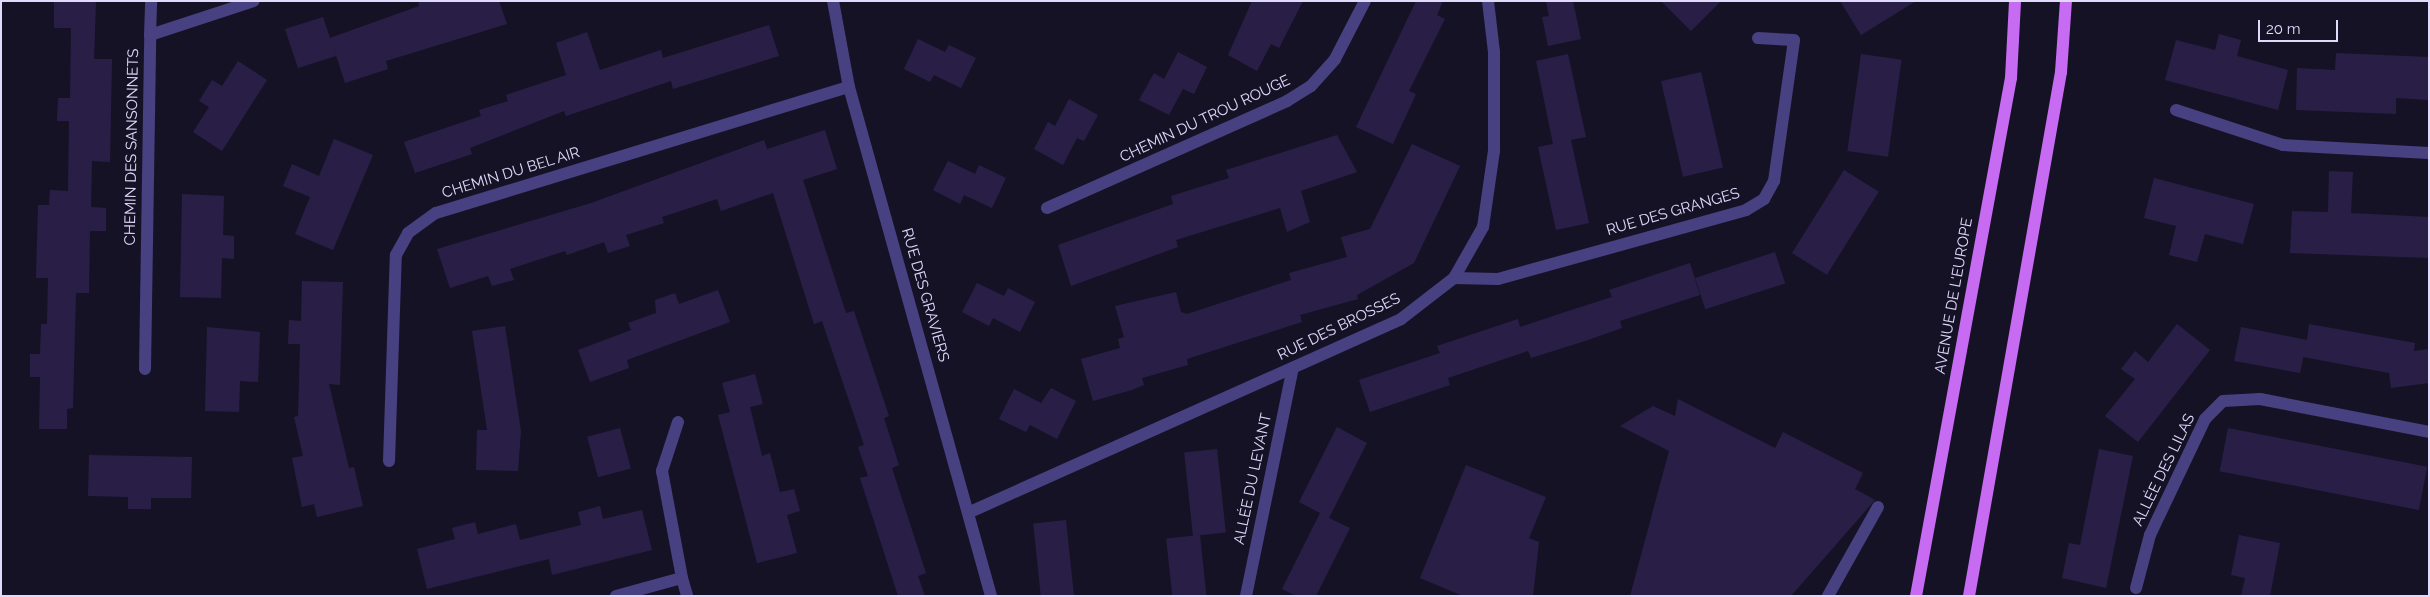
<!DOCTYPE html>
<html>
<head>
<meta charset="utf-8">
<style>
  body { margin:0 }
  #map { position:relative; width:2430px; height:597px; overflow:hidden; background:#161226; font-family:Raleway,sans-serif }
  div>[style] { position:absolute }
  .building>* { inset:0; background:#291f46; transform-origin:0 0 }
  .lane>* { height:12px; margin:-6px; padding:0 6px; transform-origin:6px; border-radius:6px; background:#474181 }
  .street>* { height:12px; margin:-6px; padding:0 6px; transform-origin:6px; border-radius:6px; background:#474181 }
  .primary>* { height:12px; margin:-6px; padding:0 6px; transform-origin:6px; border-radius:6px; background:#c76bf2 }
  span { translate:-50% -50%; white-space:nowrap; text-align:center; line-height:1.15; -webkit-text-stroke:4.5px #161226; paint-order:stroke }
  .street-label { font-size:15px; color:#e0dafc }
  .frame { position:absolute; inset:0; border:2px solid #e0dafc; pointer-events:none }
  .scale { position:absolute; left:2258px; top:20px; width:80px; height:22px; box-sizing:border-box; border:2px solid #e0dafc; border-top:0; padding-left:6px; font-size:15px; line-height:18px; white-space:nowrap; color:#e0dafc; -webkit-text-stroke:4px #161226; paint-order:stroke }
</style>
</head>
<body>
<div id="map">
  <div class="building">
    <i style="clip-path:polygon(54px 1px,96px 1px,94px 59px,112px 59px,110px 162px,92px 161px,91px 207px,106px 208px,106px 231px,90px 231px,89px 293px,76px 293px,73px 408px,67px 409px,67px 429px,39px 429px,40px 377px,30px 377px,30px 354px,40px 354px,41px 324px,47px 324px,48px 278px,36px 278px,38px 205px,49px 205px,50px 190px,68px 191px,69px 121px,57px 121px,58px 98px,70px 98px,71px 28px,54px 28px)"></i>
    <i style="clip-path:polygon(418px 1px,499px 1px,507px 24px,386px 61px,388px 69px,345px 83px,332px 43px,336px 56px,298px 68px,285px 29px,323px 17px,330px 38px,419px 6px)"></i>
    <i style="clip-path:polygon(1252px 1px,1303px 1px,1279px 48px,1271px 44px,1257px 71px,1228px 55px)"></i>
    <i style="clip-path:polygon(1416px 1px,1443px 1px,1437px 15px,1445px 19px,1409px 91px,1416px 94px,1393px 144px,1356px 127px)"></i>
    <i style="clip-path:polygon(1546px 1px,1573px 1px,1581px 39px,1548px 46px,1542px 17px,1549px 16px)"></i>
    <i style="clip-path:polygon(1661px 1px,1721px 1px,1691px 31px)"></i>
    <i style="clip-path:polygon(1840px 1px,1916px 1px,1861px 35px)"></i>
    <i style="clip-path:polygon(769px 25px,779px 56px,673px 89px,671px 81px,566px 116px,564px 111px,470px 148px,472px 154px,415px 173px,404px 142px,481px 116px,479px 110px,508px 101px,506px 95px,566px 75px,556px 43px,587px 32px,600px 70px,661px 50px,663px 58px)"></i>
    <i style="clip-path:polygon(2219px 34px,2241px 40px,2237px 56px,2288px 70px,2278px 110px,2165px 80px,2176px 40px,2215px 50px)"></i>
    <i style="clip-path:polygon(918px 39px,945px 52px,949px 45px,976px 58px,961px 88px,934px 75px,930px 82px,904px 69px)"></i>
    <i style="clip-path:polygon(1178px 52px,1207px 67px,1194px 94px,1183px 89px,1169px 115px,1139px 100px,1154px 73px,1164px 79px)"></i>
    <i style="clip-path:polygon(2336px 53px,2429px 57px,2429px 100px,2396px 98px,2396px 114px,2296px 110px,2297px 68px,2335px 70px)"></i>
    <i style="clip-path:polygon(1568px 54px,1586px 137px,1571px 140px,1589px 223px,1556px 230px,1538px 147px,1553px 144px,1536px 61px)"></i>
    <i style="left:1861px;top:54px;width:41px;height:98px;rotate:8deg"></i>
    <i style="clip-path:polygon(238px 61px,267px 80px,222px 151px,193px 132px,209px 107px,199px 101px,212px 80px,222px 86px)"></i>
    <i style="left:1701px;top:72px;width:98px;height:41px;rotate:77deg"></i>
    <i style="clip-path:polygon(1069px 99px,1098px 115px,1084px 141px,1077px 138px,1063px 165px,1034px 149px,1048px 122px,1055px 126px)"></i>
    <i style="clip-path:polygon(825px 130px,837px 169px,803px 180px,846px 313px,854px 311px,889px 416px,884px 418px,899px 465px,892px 468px,926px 573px,918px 576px,925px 596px,898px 596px,860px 478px,868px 476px,858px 447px,864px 445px,822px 321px,814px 324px,773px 193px,721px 211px,717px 199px,662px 217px,664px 223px,626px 235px,630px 246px,608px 253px,604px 242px,567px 255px,565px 251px,510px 269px,514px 280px,492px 286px,488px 276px,450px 288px,437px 249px,591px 203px,764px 140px,767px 149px)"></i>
    <i style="clip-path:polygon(1337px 135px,1357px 172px,1301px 191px,1310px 222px,1287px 232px,1280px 208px,1176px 240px,1178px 247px,1071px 286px,1058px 245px,1173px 204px,1171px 196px,1229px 178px,1226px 170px)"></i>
    <i style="clip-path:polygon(334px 139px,373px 155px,333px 250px,295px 234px,310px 197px,283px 186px,292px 164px,319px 176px)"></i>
    <i style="clip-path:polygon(1412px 144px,1460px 166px,1414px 263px,1357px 295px,1358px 299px,1300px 315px,1302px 322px,1187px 359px,1188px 365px,1142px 378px,1144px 385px,1132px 390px,1093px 401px,1081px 359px,1120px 348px,1118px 339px,1124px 337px,1115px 306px,1176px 292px,1181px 312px,1187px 314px,1291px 280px,1289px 273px,1347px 257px,1341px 237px,1370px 229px)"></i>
    <i style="clip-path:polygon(948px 161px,975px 174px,979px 165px,1006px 178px,992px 208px,964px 195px,960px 204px,933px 190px)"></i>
    <i style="left:1844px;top:170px;width:41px;height:98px;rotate:32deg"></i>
    <i style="clip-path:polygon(2329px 171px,2353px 172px,2351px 213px,2429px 217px,2429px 258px,2290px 253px,2292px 211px,2328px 212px)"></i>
    <i style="clip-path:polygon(2154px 178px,2254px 204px,2243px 244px,2205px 234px,2197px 262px,2169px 255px,2176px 226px,2144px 218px)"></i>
    <i style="clip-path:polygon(182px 194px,224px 196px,223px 235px,234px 236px,234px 259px,222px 258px,221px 298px,180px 297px)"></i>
    <i style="left:1775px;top:252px;width:33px;height:84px;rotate:72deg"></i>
    <i style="clip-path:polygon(1690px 263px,1700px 295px,1620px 321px,1622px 328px,1582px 342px,1531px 358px,1528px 351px,1448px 378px,1450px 385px,1370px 412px,1359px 380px,1440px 353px,1437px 346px,1518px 319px,1520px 327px,1568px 311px,1612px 297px,1609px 290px)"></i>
    <i style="clip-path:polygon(302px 281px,343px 282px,340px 385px,329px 384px,349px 468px,354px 467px,363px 506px,317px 517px,314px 504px,302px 507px,292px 458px,303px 456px,294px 417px,298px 416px,300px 344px,288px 344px,289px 320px,301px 321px)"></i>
    <i style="clip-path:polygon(977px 283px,1004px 296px,1008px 288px,1035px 302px,1020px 332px,993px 318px,989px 326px,962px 312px)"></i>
    <i style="clip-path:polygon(718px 290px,730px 322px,627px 360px,629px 368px,590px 382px,578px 350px,631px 330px,628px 323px,656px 313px,655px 300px,675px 293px,679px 304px)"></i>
    <i style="clip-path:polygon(2177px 324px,2210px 350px,2138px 442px,2105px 416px,2135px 379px,2121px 369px,2135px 351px,2148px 362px)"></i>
    <i style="clip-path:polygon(2309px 324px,2415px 343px,2414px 351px,2429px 349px,2429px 383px,2391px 388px,2389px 373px,2303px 357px,2304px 353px,2300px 373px,2234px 361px,2241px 327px,2307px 340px)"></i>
    <i style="clip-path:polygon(505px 326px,521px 431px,518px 471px,476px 470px,477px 430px,487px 430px,472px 331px)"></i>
    <i style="clip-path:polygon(207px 327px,260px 332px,258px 382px,240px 381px,239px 412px,205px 411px)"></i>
    <i style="clip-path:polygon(755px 374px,763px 404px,750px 407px,762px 456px,770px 453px,780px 492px,794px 489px,800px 511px,787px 515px,797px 553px,757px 563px,718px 415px,730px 412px,722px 383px)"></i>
    <i style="clip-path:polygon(1051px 388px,1076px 401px,1057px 439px,1030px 425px,1026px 432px,999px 419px,1014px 389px,1041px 403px)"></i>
    <i style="clip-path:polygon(1678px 399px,1775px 448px,1783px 432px,1863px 473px,1855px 489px,1875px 500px,1791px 596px,1630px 596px,1669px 451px,1620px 426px,1653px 406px,1675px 416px)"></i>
    <i style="clip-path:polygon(1337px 427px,1367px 443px,1329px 518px,1350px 528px,1316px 596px,1296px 596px,1282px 589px,1320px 513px,1299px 502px)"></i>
    <i style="left:620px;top:428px;width:42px;height:34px;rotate:75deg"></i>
    <i style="left:2228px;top:428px;width:203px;height:44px;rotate:11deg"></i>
    <i style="left:1217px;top:449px;width:84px;height:33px;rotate:84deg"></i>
    <i style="clip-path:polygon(2099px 449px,2133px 456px,2106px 588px,2062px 578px,2069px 543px,2080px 545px)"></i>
    <i style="clip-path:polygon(89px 455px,192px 457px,191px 498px,151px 498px,151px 509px,128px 509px,128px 497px,88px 496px)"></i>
    <i style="clip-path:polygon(1466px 465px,1546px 497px,1529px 538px,1539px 542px,1533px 596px,1463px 596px,1420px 578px)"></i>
    <i style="clip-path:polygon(600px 506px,603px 519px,642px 510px,652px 550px,552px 575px,549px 559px,427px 589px,417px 549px,455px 539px,452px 528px,475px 522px,478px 534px,516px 524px,520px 540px,581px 525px,578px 512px)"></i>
    <i style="left:1066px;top:520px;width:76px;height:33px;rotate:84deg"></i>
    <i style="left:1200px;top:535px;width:61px;height:34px;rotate:84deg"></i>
    <i style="clip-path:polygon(2239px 535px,2280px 543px,2270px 596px,2241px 596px,2245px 578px,2231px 575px)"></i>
  </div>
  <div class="lane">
    <i style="left:1828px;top:596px;width:102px;rotate:-60.7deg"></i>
  </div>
  <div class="street">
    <i style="left:833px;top:1px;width:87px;rotate:79.5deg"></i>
    <i style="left:849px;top:87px;width:528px;rotate:74.41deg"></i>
    <i style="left:150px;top:35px;width:34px;rotate:-88deg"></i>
    <i style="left:2176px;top:110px;width:113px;rotate:18.1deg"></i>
    <i style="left:2283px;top:145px;width:146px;rotate:3.1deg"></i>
    <i style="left:1047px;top:208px;width:263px;rotate:-24deg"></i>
    <i style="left:1287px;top:101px;width:28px;rotate:-32deg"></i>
    <i style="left:1311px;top:86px;width:36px;rotate:-48deg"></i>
    <i style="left:1335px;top:59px;width:65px;rotate:-62.7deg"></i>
    <i style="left:1454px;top:278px;width:44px;rotate:1.3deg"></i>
    <i style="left:1498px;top:279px;width:257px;rotate:-15.5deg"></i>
    <i style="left:1746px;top:210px;width:21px;rotate:-31deg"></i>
    <i style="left:1764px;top:199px;width:21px;rotate:-61deg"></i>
    <i style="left:1774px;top:181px;width:142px;rotate:-81.9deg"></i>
    <i style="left:1794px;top:40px;width:36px;rotate:-177deg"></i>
    <i style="left:145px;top:369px;width:334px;rotate:-89.1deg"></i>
    <i style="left:150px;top:35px;width:109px;rotate:-18.1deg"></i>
    <i style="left:678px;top:422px;width:52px;rotate:108.1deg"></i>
    <i style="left:662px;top:471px;width:109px;rotate:79.4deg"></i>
    <i style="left:389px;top:461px;width:206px;rotate:-88.1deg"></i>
    <i style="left:396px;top:255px;width:25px;rotate:-61deg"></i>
    <i style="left:408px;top:233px;width:34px;rotate:-36deg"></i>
    <i style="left:436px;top:213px;width:432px;rotate:-17deg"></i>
    <i style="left:970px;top:512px;width:472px;rotate:-24.1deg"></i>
    <i style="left:1401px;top:319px;width:67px;rotate:-37.7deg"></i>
    <i style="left:1454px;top:278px;width:59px;rotate:-60.4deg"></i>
    <i style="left:1483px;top:227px;width:77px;rotate:-81.8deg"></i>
    <i style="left:1494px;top:151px;width:99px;rotate:-90deg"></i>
    <i style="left:1494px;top:52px;width:51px;rotate:-96.7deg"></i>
    <i style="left:2136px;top:588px;width:55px;rotate:-75.2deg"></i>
    <i style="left:2150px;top:535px;width:128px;rotate:-64.6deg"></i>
    <i style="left:2205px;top:419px;width:25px;rotate:-45deg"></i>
    <i style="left:2223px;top:401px;width:37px;rotate:-3deg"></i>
    <i style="left:2260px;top:399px;width:172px;rotate:11deg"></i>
    <i style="left:616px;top:596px;width:68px;rotate:-15.3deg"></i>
    <i style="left:682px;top:578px;width:19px;rotate:74deg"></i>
    <i style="left:1246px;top:596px;width:233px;rotate:-78.4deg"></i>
  </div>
  <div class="primary">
    <i style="left:1916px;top:596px;width:527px;rotate:-79.61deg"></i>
    <i style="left:2011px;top:78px;width:77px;rotate:-87deg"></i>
    <i style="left:1969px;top:596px;width:532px;rotate:-80.04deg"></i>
    <i style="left:2061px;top:72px;width:71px;rotate:-86deg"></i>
  </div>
  <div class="street-label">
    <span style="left:1205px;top:119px;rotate:-25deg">CHEMIN DU TROU ROUGE</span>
    <span style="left:132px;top:147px;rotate:-89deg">CHEMIN DES SANSONNETS</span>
    <span style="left:511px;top:173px;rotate:-17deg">CHEMIN DU BEL AIR</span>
    <span style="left:1673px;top:212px;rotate:-16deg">RUE DES GRANGES</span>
    <span style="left:925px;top:295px;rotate:74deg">RUE DES GRAVIERS</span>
    <span style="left:1954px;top:296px;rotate:-80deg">AVENUE DE L'EUROPE</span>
    <span style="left:1339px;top:327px;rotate:-26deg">RUE DES BROSSES</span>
    <span style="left:2164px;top:470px;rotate:-64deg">ALLÉE DES LILAS</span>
    <span style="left:1253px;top:479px;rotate:-78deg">ALLÉE DU LEVANT</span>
  </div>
  <div class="frame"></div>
  <div class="scale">20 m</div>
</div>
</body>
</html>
